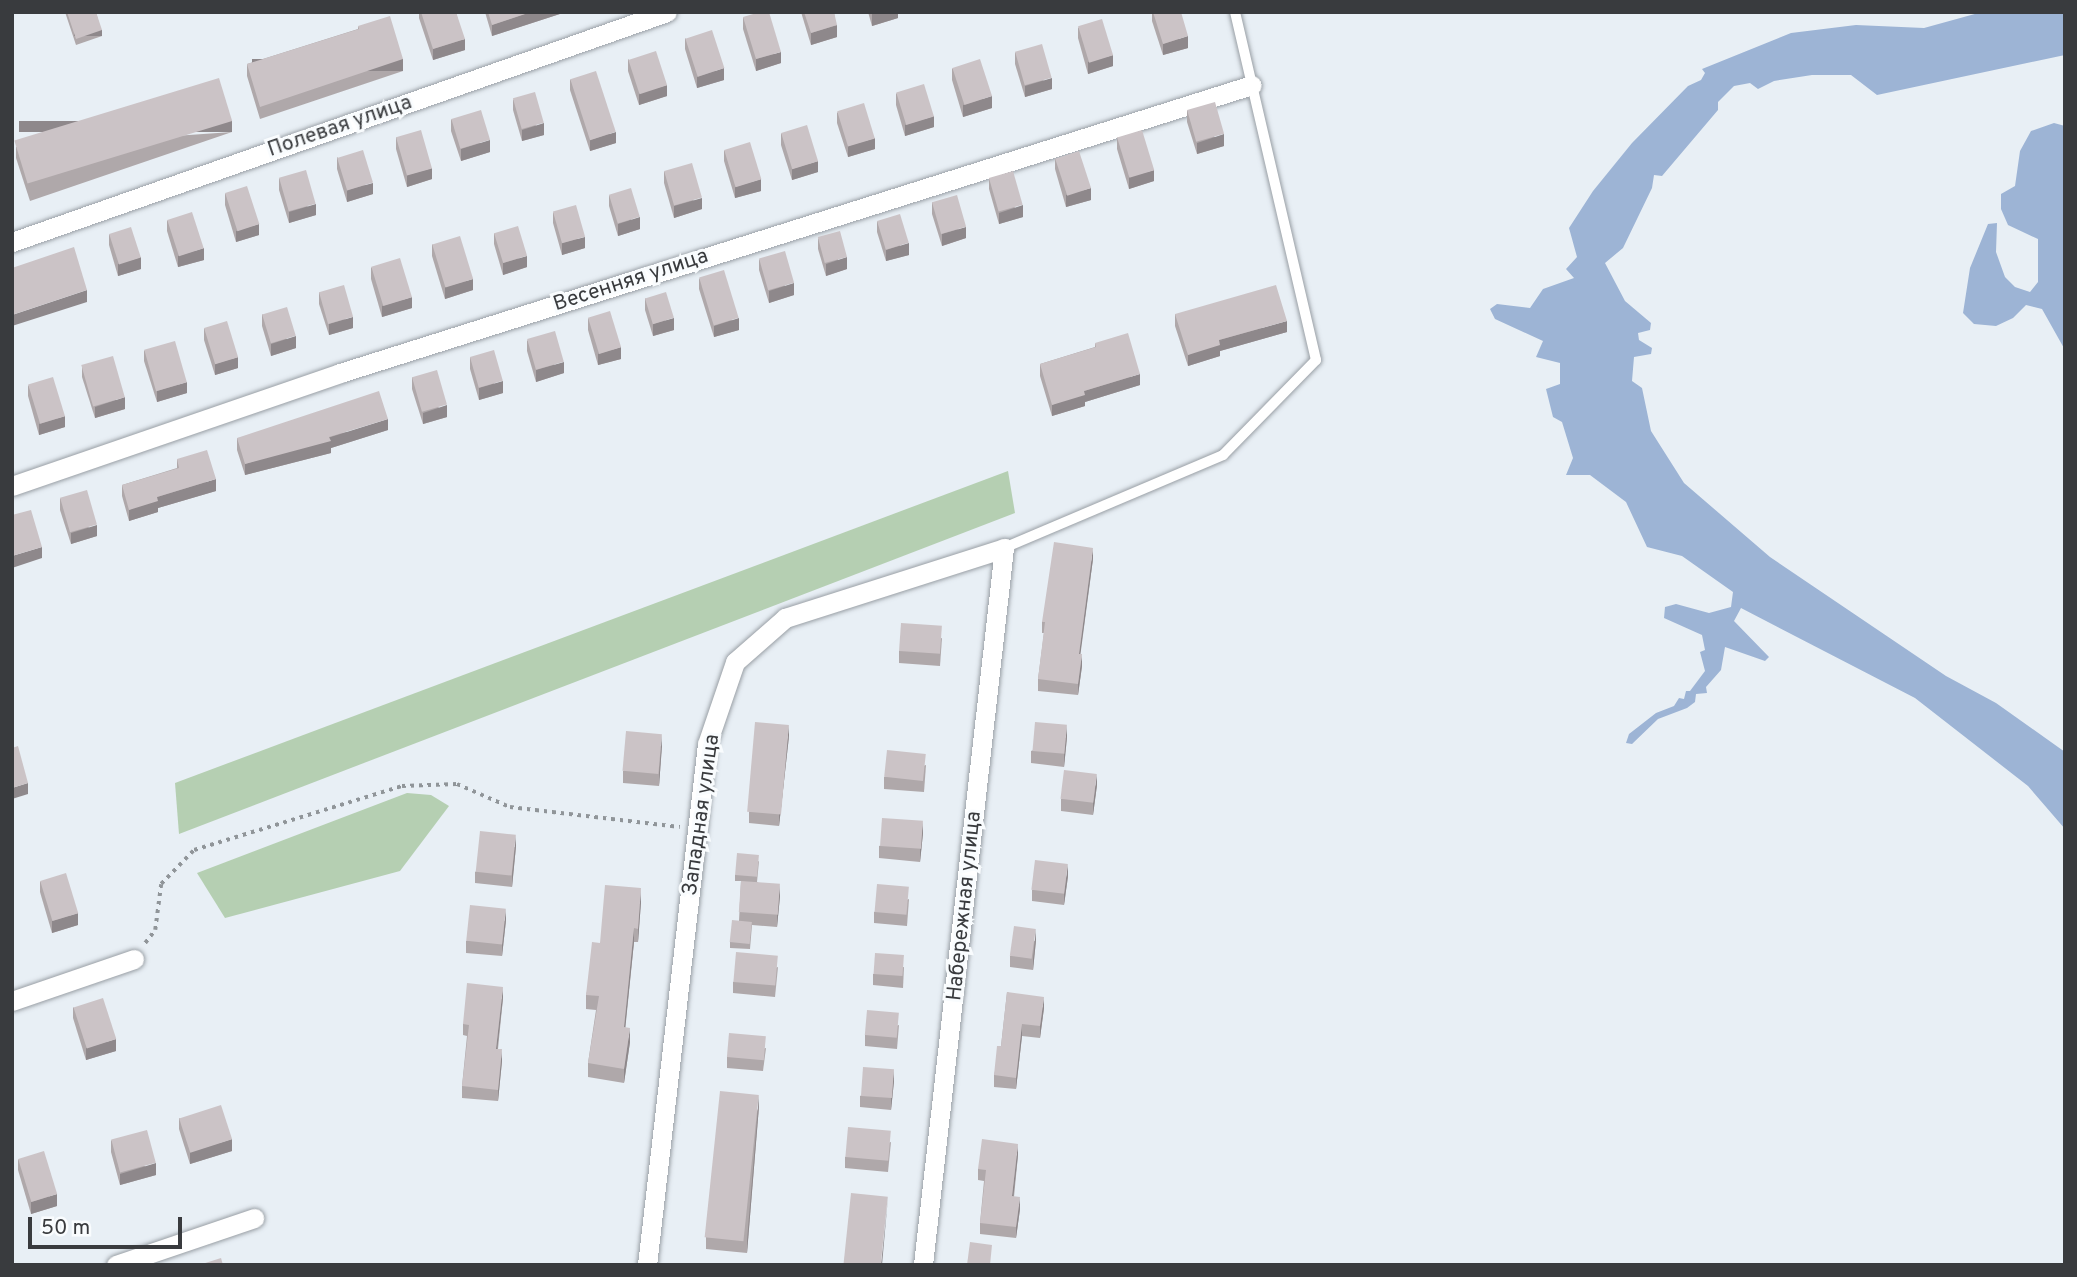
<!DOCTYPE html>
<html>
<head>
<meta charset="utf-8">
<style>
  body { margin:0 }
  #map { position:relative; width:2077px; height:1277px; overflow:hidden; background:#e8eff5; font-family:Overpass,sans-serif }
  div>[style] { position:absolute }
  .green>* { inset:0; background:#b5cfb2 }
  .water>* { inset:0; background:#9db4d5 }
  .path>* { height:3.5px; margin-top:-1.75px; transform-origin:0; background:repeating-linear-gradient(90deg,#909599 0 3.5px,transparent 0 8.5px) }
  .roads { filter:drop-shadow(0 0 2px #999fa5) drop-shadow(0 0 2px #999fa5) }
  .lane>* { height:10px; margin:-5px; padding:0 5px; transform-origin:5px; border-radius:5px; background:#fff }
  .street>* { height:19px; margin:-9.5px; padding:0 9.5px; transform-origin:9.5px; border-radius:9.5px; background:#fff }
  .wall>* { inset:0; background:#afa8aa }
  .shaded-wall>* { inset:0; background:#8e888b; transform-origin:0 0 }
  .building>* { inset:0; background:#cbc3c6; transform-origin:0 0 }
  span { translate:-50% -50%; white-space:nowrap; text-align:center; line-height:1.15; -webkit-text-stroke:6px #f9fcfe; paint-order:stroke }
  .street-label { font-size:21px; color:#393b3e }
  .frame { position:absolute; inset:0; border:14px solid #393b3e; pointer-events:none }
  .scale { position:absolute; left:28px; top:1217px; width:154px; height:32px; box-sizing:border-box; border:4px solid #393b3e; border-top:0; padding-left:9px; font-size:21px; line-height:24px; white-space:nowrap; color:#393b3e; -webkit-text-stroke:5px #f9fcfe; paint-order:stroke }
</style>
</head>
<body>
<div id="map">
  <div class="green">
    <i style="clip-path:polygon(1008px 471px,1015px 513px,179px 834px,175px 783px)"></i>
    <i style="clip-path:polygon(407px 793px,431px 795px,449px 806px,400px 871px,225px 918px,197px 873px)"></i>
  </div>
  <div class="water">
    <i style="clip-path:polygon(1982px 12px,2065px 12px,2065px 55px,1877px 95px,1851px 75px,1812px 75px,1774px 81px,1758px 89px,1750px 83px,1734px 86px,1718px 102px,1718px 110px,1662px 176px,1654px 175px,1652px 188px,1623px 248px,1605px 263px,1625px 301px,1651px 323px,1650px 330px,1638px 333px,1639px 340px,1652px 348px,1651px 354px,1634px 357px,1632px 381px,1642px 388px,1651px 431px,1684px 483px,1770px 557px,1946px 676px,1996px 703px,2065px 752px,2065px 829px,2028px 786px,1915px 698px,1741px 608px,1734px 621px,1769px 657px,1765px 661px,1725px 647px,1721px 670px,1706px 687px,1707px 693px,1696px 694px,1695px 702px,1687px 708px,1658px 719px,1632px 744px,1626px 743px,1629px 734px,1656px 713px,1674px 706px,1679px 698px,1684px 699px,1686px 691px,1690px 691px,1705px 671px,1700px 652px,1705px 650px,1702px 635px,1664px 618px,1665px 607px,1676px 604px,1709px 613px,1731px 607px,1733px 592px,1682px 556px,1647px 547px,1626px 502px,1590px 475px,1566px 475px,1573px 458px,1562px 422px,1553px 417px,1546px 389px,1560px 384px,1560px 363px,1536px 357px,1543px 341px,1495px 319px,1490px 309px,1497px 304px,1530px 308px,1543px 289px,1574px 278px,1566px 269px,1577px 257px,1569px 228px,1593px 191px,1632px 143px,1688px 86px,1701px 80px,1705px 73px,1702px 69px,1791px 33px,1856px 25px,1924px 28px)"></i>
    <i style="clip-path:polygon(2054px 123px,2065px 126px,2065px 350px,2042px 309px,2026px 305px,2013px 318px,1996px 326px,1974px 324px,1963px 313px,1970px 268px,1988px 224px,1997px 223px,1996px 252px,2005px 277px,2015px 287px,2030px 292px,2038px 282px,2038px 239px,2008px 225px,2001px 209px,2001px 194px,2015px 186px,2020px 151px,2031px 131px)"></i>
  </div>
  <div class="path">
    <i style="left:145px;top:943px;width:16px;rotate:-52deg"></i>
    <i style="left:155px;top:930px;width:46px;rotate:-82.6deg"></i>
    <i style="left:161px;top:884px;width:47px;rotate:-45.9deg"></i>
    <i style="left:194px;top:850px;width:218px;rotate:-17.1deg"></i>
    <i style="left:402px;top:786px;width:55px;rotate:-2.1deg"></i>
    <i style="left:457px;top:784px;width:58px;rotate:23.5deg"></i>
    <i style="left:510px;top:807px;width:171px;rotate:6.7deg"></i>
  </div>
  <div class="roads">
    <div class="lane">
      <i style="left:1004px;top:548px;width:238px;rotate:-23deg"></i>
      <i style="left:1223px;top:455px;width:133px;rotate:-45.6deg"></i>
      <i style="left:1316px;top:360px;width:357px;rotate:-103.1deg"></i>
    </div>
    <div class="street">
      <i style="left:12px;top:242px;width:694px;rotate:-19.35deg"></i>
      <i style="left:12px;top:486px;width:347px;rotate:-19deg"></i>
      <i style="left:340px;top:373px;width:956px;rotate:-17.53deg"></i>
      <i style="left:12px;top:1001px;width:129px;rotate:-19deg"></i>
      <i style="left:116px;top:1265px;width:146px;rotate:-18.8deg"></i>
      <i style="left:647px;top:1265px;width:524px;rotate:-83.43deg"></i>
      <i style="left:707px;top:744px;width:87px;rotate:-71.1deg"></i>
      <i style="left:735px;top:662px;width:67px;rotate:-41.3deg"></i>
      <i style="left:785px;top:618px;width:230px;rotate:-17.7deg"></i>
      <i style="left:1004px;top:548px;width:722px;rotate:96.45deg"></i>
    </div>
  </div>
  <div class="wall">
    <i style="clip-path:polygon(65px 12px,96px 12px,102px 36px,76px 45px)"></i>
    <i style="clip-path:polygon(419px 12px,456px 12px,465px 50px,433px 60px,419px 18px)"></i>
    <i style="clip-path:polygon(485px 12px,566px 12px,492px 36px)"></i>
    <i style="clip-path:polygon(801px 12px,834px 12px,837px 37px,811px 45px)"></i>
    <i style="clip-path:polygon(868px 12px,898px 12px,898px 18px,872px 26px)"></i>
    <i style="clip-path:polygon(1152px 12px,1153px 12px,1188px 48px,1163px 55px,1152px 21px)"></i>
    <i style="clip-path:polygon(743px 17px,781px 63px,756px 71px,743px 29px)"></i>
    <i style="clip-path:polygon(358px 26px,403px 71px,260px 119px,247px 76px,247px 64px,358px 29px)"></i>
    <i style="clip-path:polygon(1078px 27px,1113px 66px,1088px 74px,1078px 38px)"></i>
    <i style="clip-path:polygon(685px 38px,724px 80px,697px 88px,685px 49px)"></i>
    <i style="clip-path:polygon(1015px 52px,1052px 89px,1025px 97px,1015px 64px)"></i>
    <i style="clip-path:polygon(628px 59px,667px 96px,639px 105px,628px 71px)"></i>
    <i style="clip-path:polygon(952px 68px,992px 108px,963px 117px,952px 80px)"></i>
    <i style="clip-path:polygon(570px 79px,616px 143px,590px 151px,570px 90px)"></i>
    <i style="clip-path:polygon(896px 93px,934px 127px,905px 136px,896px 105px)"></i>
    <i style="clip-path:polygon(513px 99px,544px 135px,522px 141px,513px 110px)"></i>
    <i style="clip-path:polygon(1187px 110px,1224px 146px,1197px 154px,1187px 122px)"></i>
    <i style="clip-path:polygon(837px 112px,875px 149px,848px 157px,837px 123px)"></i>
    <i style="clip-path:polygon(451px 119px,490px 152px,461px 161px,451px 131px)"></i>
    <i style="clip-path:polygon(232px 132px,30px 201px,16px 158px,16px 147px)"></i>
    <i style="clip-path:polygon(781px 133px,818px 172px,792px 180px,781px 145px)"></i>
    <i style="clip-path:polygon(396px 137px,432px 179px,407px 187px,396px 149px)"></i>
    <i style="clip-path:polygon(1117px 137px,1154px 181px,1129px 189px,1117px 149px)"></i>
    <i style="clip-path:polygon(724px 150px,761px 191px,735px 198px,724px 161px)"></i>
    <i style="clip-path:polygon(337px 157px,373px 194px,347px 202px,337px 169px)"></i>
    <i style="clip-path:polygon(1055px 158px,1091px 200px,1066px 207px,1055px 169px)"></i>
    <i style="clip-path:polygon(664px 171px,702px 209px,674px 218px,664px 183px)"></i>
    <i style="clip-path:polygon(279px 178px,316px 215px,289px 223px,279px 190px)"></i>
    <i style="clip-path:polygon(989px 178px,1023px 217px,999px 224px,989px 189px)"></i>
    <i style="clip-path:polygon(225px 193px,259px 235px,236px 242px,225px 205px)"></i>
    <i style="clip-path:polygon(609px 195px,640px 229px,618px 236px,609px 206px)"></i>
    <i style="clip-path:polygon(932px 202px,966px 238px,942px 246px,932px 214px)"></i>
    <i style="clip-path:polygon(553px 212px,585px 248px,562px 255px,553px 223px)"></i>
    <i style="clip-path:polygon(167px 220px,204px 260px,178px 267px,167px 231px)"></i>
    <i style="clip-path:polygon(877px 221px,909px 255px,886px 261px,877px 232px)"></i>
    <i style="clip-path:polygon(494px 233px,527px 267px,503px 275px,494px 244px)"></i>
    <i style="clip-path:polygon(109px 234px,141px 269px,118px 276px,109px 245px)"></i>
    <i style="clip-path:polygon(818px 238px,847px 269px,826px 276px,818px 249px)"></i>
    <i style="clip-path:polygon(432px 244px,473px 290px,445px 299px,432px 256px)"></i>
    <i style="clip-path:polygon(759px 259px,794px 295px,769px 303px,759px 270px)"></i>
    <i style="clip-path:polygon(371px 267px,412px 308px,382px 317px,371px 279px)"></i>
    <i style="clip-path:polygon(699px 278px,739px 330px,714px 337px,699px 289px)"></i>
    <i style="clip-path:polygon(319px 292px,353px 328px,329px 335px,319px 304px)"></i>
    <i style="clip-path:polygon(645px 298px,674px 330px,653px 336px,645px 310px)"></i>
    <i style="clip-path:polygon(262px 314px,296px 348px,271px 356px,262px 326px)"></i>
    <i style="clip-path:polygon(1175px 314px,1287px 332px,1220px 351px,1220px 356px,1188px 366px,1175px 326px)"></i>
    <i style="clip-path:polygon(588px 318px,621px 359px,598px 365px,588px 330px)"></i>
    <i style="clip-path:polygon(204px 328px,238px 368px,215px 375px,204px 340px)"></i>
    <i style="clip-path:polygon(527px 340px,564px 373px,536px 382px,527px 351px)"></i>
    <i style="clip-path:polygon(1095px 343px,1140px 385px,1085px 402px,1085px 406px,1052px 416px,1040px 376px,1040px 364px,1095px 347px)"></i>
    <i style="clip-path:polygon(144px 350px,187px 393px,157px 402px,144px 361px)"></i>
    <i style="clip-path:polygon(470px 357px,503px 393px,479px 400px,470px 369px)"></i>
    <i style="clip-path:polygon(82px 366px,125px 409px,95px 418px,82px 377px)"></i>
    <i style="clip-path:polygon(412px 377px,447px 417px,423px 424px,412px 389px)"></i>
    <i style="clip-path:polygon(28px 385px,65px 427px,39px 435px,28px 396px)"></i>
    <i style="clip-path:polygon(388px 430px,331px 448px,331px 453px,245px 475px,237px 450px,237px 438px)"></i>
    <i style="clip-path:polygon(177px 459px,216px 491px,158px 508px,158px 512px,129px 521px,122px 496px,122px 485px,177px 468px)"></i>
    <i style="clip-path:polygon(60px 498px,97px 536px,71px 544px,60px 510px)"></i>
    <i style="clip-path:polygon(1093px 559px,1080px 654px,1082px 666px,1078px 695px,1038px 691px,1038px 679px,1044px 633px,1042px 633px,1042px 622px)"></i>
    <i style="clip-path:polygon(942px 638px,940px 666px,899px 663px,899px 651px)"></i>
    <i style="clip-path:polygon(789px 736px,779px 826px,749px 823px,749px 812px)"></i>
    <i style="clip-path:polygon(1067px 737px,1064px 767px,1031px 763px,1031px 751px)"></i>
    <i style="clip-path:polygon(662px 745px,659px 786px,623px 783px,623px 771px)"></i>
    <i style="clip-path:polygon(926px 765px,924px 792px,884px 789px,884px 777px)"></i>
    <i style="clip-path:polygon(1097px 785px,1093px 815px,1061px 811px,1061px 799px)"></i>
    <i style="clip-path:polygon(923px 833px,920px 862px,879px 858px,879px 846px)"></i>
    <i style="clip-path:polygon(516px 846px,512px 887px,475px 883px,475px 872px)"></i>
    <i style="clip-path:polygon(759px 861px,757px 882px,780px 896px,777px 927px,752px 925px,750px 949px,730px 948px,730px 942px,739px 921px,741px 881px,735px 881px,735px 875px)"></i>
    <i style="clip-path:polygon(1068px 876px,1064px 905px,1032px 901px,1032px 890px)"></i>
    <i style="clip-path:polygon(40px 881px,78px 925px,52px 933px,40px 892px)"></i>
    <i style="clip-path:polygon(909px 899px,907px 926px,874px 923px,874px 912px)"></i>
    <i style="clip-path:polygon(641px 902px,638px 942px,634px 942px,625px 1028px,630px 1042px,624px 1083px,588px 1077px,588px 1063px,596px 1010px,586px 1009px,586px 995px,600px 943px)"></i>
    <i style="clip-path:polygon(506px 920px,502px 956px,466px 953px,466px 941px)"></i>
    <i style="clip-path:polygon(1036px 940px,1033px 970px,1010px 967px,1010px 956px)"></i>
    <i style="clip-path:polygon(778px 967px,775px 997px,733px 993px,733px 982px)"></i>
    <i style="clip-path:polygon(904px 967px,903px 988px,873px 985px,873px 974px)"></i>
    <i style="clip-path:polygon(1007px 992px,1044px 1008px,1040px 1038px,1022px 1036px,1016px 1089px,994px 1087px,994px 1075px,1001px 1046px)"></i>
    <i style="clip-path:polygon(503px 998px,498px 1049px,502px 1061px,498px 1101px,462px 1098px,462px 1086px,467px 1036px,463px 1035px,463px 1024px)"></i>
    <i style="clip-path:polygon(73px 1007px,116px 1051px,86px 1060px,73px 1018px)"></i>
    <i style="clip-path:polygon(899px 1025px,897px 1049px,865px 1046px,865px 1035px)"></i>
    <i style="clip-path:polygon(766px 1048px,763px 1071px,727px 1068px,727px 1057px)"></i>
    <i style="clip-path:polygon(894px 1081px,891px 1110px,860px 1107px,860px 1096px)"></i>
    <i style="clip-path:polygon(759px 1106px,747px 1253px,706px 1249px,706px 1237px)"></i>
    <i style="clip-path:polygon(179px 1118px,232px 1151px,190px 1164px,179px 1129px)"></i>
    <i style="clip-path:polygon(111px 1140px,156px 1175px,120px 1185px,111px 1152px)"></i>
    <i style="clip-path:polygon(891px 1142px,888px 1172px,845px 1168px,845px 1157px)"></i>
    <i style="clip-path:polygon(1018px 1155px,1014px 1197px,1020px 1209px,1016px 1238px,980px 1234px,980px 1223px,984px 1181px,978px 1180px,978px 1169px)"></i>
    <i style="clip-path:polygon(18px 1159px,57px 1206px,31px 1214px,18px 1170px)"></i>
  </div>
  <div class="shaded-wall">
    <i style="clip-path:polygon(531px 12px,566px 12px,492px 36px,492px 25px)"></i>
    <i style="clip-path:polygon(878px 12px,898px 12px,898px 18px,872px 26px,872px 14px)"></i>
    <i style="clip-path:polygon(837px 25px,837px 37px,811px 45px,811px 33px)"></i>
    <i style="left:102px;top:30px;width:6px;height:28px;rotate:90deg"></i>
    <i style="clip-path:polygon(1188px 36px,1188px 48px,1163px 55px,1163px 44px)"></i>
    <i style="clip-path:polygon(465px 39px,465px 50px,433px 60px,433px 49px)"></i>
    <i style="clip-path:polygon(781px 52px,781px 63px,756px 71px,756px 59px)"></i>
    <i style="clip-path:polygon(1113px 55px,1113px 66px,1088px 74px,1088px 62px)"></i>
    <i style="left:403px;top:59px;width:12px;height:151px;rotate:90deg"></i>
    <i style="clip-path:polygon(724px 68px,724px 80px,697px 88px,697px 77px)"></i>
    <i style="clip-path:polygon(1052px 78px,1052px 89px,1025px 97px,1025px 86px)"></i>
    <i style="clip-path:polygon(667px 85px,667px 96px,639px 105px,639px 93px)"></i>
    <i style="clip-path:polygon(992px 96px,992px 108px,963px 117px,963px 105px)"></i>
    <i style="clip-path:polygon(934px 116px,934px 127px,905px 136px,905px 125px)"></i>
    <i style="left:232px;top:121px;width:11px;height:213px;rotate:90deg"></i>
    <i style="clip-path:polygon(544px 123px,544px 135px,522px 141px,522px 130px)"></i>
    <i style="clip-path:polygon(616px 132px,616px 143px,590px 151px,590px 140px)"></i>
    <i style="clip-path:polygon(1224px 134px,1224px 146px,1197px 154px,1197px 143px)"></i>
    <i style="clip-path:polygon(875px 138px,875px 149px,848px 157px,848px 146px)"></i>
    <i style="clip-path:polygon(490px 140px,490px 152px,461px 161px,461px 149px)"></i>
    <i style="clip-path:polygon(818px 161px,818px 172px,792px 180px,792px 169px)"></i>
    <i style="clip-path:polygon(432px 168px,432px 179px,407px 187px,407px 175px)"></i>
    <i style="clip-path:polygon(1154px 170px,1154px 181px,1129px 189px,1129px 177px)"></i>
    <i style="clip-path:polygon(761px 179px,761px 191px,735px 198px,735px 187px)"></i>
    <i style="clip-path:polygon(373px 183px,373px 194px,347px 202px,347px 190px)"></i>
    <i style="clip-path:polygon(1091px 188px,1091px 200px,1066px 207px,1066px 195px)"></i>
    <i style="clip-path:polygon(702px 198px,702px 209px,674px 218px,674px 206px)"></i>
    <i style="clip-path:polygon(316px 204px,316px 215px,289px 223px,289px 212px)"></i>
    <i style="clip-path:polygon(1023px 205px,1023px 217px,999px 224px,999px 213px)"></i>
    <i style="clip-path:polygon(640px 217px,640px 229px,618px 236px,618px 224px)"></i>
    <i style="clip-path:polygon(259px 224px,259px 235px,236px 242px,236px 231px)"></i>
    <i style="clip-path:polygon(966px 227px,966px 238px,942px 246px,942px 234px)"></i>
    <i style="clip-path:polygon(585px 237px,585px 248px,562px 255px,562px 243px)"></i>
    <i style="clip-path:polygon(909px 243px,909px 255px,886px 261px,886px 250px)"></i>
    <i style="clip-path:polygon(204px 248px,204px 260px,178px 267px,178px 256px)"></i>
    <i style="clip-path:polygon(527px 256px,527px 267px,503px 275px,503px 263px)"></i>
    <i style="clip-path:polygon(141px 257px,141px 269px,118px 276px,118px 264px)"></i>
    <i style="clip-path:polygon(847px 257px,847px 269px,826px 276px,826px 264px)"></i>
    <i style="clip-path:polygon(473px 279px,473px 290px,445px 299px,445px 287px)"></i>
    <i style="clip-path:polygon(794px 283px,794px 295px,769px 303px,769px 291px)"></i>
    <i style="clip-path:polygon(87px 290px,87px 302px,12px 326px,12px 315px)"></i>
    <i style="clip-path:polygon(412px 297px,412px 308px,382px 317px,382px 306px)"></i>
    <i style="clip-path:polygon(353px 317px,353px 328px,329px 335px,329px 324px)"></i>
    <i style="clip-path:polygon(674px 318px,674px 330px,653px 336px,653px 324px)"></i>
    <i style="clip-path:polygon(739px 318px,739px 330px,714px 337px,714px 326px)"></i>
    <i style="clip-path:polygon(1287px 321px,1287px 332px,1220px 351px,1220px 356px,1188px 366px,1188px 355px,1219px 340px)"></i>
    <i style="clip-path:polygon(296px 336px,296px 348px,271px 356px,271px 344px)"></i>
    <i style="clip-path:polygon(621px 347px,621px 359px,598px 365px,598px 354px)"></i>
    <i style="clip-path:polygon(238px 357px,238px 368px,215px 375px,215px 364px)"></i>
    <i style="clip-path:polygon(564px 362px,564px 373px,536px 382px,536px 370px)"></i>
    <i style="clip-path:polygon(1140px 374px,1140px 385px,1085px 402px,1085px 406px,1052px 416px,1052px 405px,1084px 391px)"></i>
    <i style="clip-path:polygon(503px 381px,503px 393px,479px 400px,479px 388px)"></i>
    <i style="clip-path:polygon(187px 382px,187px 393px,157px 402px,157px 391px)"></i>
    <i style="clip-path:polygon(125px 397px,125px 409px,95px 418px,95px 407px)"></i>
    <i style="clip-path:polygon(447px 405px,447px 417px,423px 424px,423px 413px)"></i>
    <i style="clip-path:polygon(65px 416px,65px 427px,39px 435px,39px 424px)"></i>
    <i style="clip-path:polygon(388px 419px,388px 430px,331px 448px,331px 453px,245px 475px,245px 464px)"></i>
    <i style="clip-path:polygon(216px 479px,216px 491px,158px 508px,158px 512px,129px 521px,129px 510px,157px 497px)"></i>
    <i style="clip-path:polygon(97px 525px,97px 536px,71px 544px,71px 533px)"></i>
    <i style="clip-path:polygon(42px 547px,42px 558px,12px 568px,12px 556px)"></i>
    <i style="clip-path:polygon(1093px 548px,1093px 559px,1079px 665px,1079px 654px)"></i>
    <i style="clip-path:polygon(1082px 654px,1082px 666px,1078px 695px,1078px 684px)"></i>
    <i style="clip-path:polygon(789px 725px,789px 736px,779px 826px,779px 815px)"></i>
    <i style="clip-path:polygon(1067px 725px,1067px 737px,1064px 767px,1064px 755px)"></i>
    <i style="clip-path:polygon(662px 734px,662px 745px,659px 786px,659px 774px)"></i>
    <i style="clip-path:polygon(1097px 774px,1097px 785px,1093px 815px,1093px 803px)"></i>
    <i style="clip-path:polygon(28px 783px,28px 794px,12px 799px,12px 788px)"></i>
    <i style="clip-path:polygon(923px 821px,923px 833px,920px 862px,920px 850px)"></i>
    <i style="clip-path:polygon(516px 835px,516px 846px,512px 887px,512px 875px)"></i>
    <i style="clip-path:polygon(1068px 864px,1068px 876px,1064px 905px,1064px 894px)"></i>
    <i style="clip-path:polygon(780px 884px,780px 896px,777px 927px,777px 916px)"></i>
    <i style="clip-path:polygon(641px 888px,641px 902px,638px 942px,638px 929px)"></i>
    <i style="clip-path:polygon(506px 909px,506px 920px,502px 956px,502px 945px)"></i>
    <i style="clip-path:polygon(78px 913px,78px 925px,52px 933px,52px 921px)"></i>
    <i style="clip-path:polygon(634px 928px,634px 942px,624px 1041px,624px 1027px)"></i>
    <i style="clip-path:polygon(1036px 929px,1036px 940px,1033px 970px,1033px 959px)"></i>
    <i style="clip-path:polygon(503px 987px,503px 998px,496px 1060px,496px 1049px)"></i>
    <i style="clip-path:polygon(1044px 997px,1044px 1008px,1040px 1038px,1040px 1026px)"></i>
    <i style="clip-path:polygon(1022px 1024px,1022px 1036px,1016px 1089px,1016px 1078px)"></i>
    <i style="clip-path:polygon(630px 1028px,630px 1042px,624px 1083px,624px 1069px)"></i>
    <i style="clip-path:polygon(116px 1039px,116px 1051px,86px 1060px,86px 1048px)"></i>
    <i style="clip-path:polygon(502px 1049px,502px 1061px,498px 1101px,498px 1090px)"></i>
    <i style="clip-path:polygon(894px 1069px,894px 1081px,891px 1110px,891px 1098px)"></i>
    <i style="clip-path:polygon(759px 1095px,759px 1106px,747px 1253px,747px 1241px)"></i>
    <i style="clip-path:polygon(232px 1139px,232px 1151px,190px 1164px,190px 1152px)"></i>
    <i style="clip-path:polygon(1018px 1144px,1018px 1155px,1012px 1208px,1012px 1196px)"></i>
    <i style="clip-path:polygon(156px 1163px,156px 1175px,120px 1185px,120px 1174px)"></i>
    <i style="clip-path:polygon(57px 1194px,57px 1206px,31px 1214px,31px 1202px)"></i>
    <i style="clip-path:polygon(888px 1197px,882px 1265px,881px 1265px)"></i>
    <i style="clip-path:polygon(1020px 1197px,1020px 1209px,1016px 1238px,1016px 1227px)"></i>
  </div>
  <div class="building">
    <i style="clip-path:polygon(67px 12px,96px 12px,102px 30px,76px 39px)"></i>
    <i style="clip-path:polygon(421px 12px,456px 12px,465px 39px,433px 49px)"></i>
    <i style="clip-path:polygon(488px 12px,531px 12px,492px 25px)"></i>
    <i style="clip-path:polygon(760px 12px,769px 12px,781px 52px,756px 59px,743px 17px)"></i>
    <i style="clip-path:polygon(804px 12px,834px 12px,837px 25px,811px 33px)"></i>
    <i style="clip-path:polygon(1153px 12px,1181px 12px,1188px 36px,1163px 44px)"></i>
    <i style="clip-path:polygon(390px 16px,403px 59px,260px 107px,247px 64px,359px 29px,358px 26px)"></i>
    <i style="left:1102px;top:19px;width:38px;height:25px;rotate:73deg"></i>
    <i style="left:712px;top:30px;width:40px;height:28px;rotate:72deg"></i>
    <i style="left:1042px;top:44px;width:35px;height:28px;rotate:74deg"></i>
    <i style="left:656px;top:51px;width:36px;height:29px;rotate:72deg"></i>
    <i style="left:980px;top:59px;width:39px;height:29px;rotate:72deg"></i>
    <i style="left:596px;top:71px;width:64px;height:27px;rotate:72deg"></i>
    <i style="left:219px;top:78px;width:45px;height:214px;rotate:73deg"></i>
    <i style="left:924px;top:84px;width:34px;height:29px;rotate:73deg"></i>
    <i style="left:535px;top:92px;width:32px;height:23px;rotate:74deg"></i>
    <i style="left:1215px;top:102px;width:33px;height:29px;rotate:74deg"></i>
    <i style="left:864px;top:103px;width:37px;height:28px;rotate:73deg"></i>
    <i style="left:481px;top:110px;width:31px;height:31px;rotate:73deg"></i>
    <i style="left:807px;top:125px;width:38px;height:27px;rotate:73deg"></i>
    <i style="left:421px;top:130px;width:40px;height:26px;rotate:74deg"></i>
    <i style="left:1142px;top:130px;width:42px;height:26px;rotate:73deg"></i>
    <i style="left:750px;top:142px;width:39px;height:27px;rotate:73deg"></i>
    <i style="left:363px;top:150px;width:34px;height:27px;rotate:73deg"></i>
    <i style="left:1079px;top:151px;width:39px;height:25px;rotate:72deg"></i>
    <i style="left:692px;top:163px;width:36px;height:29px;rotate:74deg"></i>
    <i style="left:306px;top:170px;width:35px;height:28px;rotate:74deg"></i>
    <i style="left:1013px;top:171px;width:35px;height:25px;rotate:74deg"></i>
    <i style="left:247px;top:186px;width:40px;height:23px;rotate:72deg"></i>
    <i style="left:631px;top:188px;width:30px;height:23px;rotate:73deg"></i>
    <i style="left:957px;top:195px;width:33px;height:26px;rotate:74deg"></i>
    <i style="left:576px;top:205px;width:33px;height:24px;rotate:74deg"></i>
    <i style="left:192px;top:212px;width:38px;height:26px;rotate:72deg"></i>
    <i style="left:900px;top:214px;width:30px;height:24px;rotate:73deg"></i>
    <i style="left:518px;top:226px;width:31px;height:25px;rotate:73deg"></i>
    <i style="left:131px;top:227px;width:32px;height:23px;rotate:72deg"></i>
    <i style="left:840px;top:231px;width:27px;height:23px;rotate:75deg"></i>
    <i style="left:460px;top:236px;width:45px;height:29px;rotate:73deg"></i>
    <i style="clip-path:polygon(74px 247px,87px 290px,12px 315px,12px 268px)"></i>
    <i style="left:785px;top:251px;width:33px;height:27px;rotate:74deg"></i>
    <i style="left:400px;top:258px;width:41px;height:30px;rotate:73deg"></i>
    <i style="left:724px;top:270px;width:50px;height:26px;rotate:73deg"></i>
    <i style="left:344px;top:285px;width:33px;height:26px;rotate:74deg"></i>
    <i style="clip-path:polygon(1276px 285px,1287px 321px,1219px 340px,1220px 345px,1188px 355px,1175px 314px)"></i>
    <i style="left:666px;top:292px;width:27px;height:22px;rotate:73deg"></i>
    <i style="left:287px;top:307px;width:30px;height:26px;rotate:73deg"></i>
    <i style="left:610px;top:311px;width:38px;height:23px;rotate:73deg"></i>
    <i style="left:227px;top:321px;width:38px;height:24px;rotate:73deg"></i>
    <i style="left:555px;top:331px;width:32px;height:29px;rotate:74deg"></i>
    <i style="clip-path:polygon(1128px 333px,1140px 374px,1084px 391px,1085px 395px,1052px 405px,1040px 364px,1096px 347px,1095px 343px)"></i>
    <i style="left:175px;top:341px;width:43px;height:32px;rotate:74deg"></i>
    <i style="left:494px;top:350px;width:32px;height:25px;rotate:74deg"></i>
    <i style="left:113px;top:356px;width:43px;height:33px;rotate:74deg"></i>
    <i style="left:437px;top:370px;width:36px;height:26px;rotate:74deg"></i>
    <i style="left:53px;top:377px;width:41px;height:26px;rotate:73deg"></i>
    <i style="clip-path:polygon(379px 391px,388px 419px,329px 437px,331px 441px,245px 464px,237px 438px)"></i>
    <i style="clip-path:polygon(207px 450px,216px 479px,157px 497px,158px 501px,129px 510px,122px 485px,179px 468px,177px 459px)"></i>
    <i style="left:87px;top:490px;width:36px;height:28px;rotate:74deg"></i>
    <i style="clip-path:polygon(31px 510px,42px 547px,12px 556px,12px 515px)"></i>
    <i style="clip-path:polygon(1054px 542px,1093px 548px,1079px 654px,1082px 654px,1078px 684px,1038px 679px,1045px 622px,1042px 622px)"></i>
    <i style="left:901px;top:623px;width:41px;height:28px;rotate:4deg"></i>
    <i style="left:755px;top:722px;width:34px;height:90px;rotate:5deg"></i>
    <i style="left:1035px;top:722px;width:32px;height:29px;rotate:5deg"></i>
    <i style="left:626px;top:731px;width:36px;height:40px;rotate:5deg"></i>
    <i style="clip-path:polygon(18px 746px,28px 783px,12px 788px,12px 748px)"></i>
    <i style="left:887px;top:750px;width:39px;height:27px;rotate:6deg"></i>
    <i style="left:1064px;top:770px;width:33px;height:29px;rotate:7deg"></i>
    <i style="left:882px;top:818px;width:41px;height:28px;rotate:4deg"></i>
    <i style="left:480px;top:831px;width:36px;height:41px;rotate:6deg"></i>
    <i style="left:737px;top:853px;width:22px;height:22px;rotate:5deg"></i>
    <i style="left:1035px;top:860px;width:33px;height:30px;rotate:7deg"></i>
    <i style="left:66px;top:873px;width:42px;height:27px;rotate:73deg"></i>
    <i style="left:741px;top:881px;width:39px;height:31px;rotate:4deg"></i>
    <i style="left:877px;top:884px;width:32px;height:28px;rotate:5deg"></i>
    <i style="clip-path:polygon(605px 885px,641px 888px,638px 929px,634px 928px,624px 1027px,630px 1028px,624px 1069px,588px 1063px,599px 996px,586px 995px,592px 942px,600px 943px)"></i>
    <i style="left:470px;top:905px;width:36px;height:36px;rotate:6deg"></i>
    <i style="left:732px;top:920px;width:20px;height:22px;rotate:6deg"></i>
    <i style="left:1014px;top:926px;width:22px;height:30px;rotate:8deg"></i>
    <i style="left:736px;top:952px;width:42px;height:30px;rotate:5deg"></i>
    <i style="left:875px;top:953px;width:29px;height:21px;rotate:4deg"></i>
    <i style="clip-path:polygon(467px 983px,503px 987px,496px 1049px,502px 1049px,498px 1090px,462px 1086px,469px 1025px,463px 1024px)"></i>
    <i style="clip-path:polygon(1007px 992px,1044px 997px,1040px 1026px,1022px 1024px,1016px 1078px,994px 1075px,997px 1046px,1001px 1046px)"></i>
    <i style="left:103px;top:998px;width:43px;height:31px;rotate:72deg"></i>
    <i style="left:867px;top:1010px;width:32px;height:25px;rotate:5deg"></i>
    <i style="left:729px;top:1033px;width:37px;height:24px;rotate:5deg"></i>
    <i style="left:863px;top:1067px;width:31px;height:29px;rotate:4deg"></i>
    <i style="left:720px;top:1091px;width:39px;height:147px;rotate:6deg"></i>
    <i style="left:221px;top:1105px;width:36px;height:44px;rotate:72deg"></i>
    <i style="left:848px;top:1127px;width:43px;height:30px;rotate:5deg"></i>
    <i style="left:147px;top:1130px;width:34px;height:37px;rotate:75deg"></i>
    <i style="clip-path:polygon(982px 1139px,1018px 1144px,1012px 1196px,1020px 1197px,1016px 1227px,980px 1223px,986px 1170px,978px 1169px)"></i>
    <i style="left:44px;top:1151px;width:45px;height:27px;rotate:73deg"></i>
    <i style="left:851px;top:1193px;width:37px;height:72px;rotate:6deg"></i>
    <i style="clip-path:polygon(970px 1242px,992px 1245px,990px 1265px,967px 1265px)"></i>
    <i style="clip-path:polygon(221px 1258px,223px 1265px,199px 1265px)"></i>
  </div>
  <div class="street-label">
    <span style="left:340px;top:127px;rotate:-19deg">Полевая улица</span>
    <span style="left:631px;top:281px;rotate:-18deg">Весенняя улица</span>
    <span style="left:702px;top:815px;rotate:-82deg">Западная улица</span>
    <span style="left:965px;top:906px;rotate:-84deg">Набережная улица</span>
  </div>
  <div class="frame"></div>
  <div class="scale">50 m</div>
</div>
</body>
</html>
